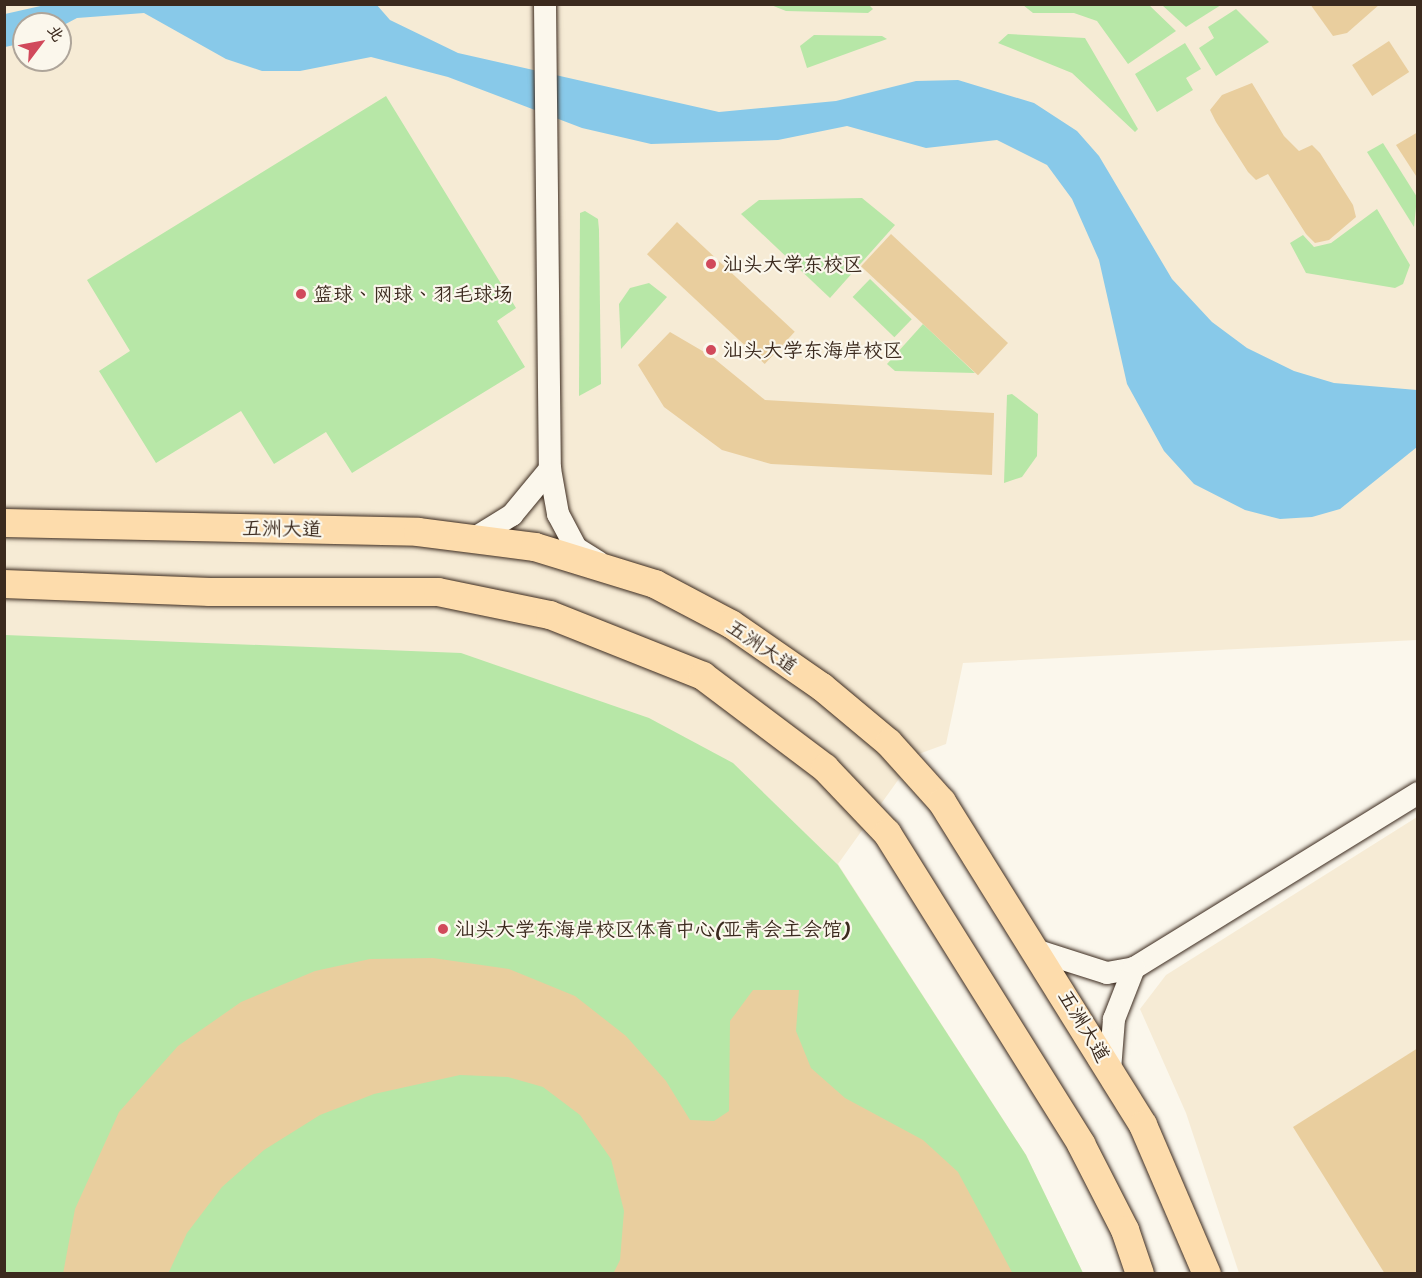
<!DOCTYPE html>
<html>
<head>
<meta charset="utf-8">
<style>
  body { margin:0 }
  #map { position:relative; width:1422px; height:1278px; overflow:hidden; background:#fbf7ec; font-family:Sriracha,"LXGW WenKai TC",sans-serif }
  div>[style] { position:absolute }
  .built>* { inset:0; background:#f6ebd5 }
  .green>* { inset:0; background:#b7e7a7; transform-origin:0 0 }
  .water>* { inset:0; background:#88c9e9 }
  .building>* { inset:0; background:#e9ce9e; transform-origin:0 0 }
  .roads { filter:drop-shadow(0 0 2px #3b2a1e) drop-shadow(0 0 2px #3b2a1e) }
  .minor>* { height:22px; margin:-11px; padding:0 11px; transform-origin:11px; border-radius:11px; background:#fbf7ec }
  .major>* { height:28px; margin:-14px; padding:0 14px; transform-origin:14px; border-radius:14px; background:#fddcac }
  .dots>* { width:16px; height:16px; translate:-50% -50%; box-sizing:border-box; border:3px solid #fbf7ec; border-radius:50% }
  span { translate:-50% -50%; white-space:nowrap; text-align:center; line-height:1.15; -webkit-text-stroke:4.5px #fbf7ec; paint-order:stroke }
  .poi-label { font-size:20px; color:#3b2a1e }
  .left { translate:0 -50%; text-align:left }
  .street-label { font-size:20px; color:#3b2a1e }
  .frame { position:absolute; inset:0; border:6px solid #3b2a1e; pointer-events:none }
  .north { position:absolute; left:12px; top:12px; width:60px; height:60px; box-sizing:border-box; background:#fbf7ec; border:2px solid #aea59a; border-radius:50%; rotate:58deg; font-size:16px; font-weight:700; line-height:24px; text-align:center; color:#3b2a1e }
  .north::after { content:''; display:block; margin:auto; width:21px; height:27px; background:#d1495b; clip-path:polygon(50% 0,100% 100%,50% 72%,0 100%) }
</style>
</head>
<body>
<div id="map">
  <div class="built">
    <i style="clip-path:polygon(evenodd,5px 5px,1416px 5px,1417px 640px,963px 663px,946px 744px,916px 755px,838px 864px,1026px 1155px,1083px 1273px,5px 1274px,5px 5px,24px 24px,60px 24px,60px 60px,24px 60px,24px 24px)"></i>
    <i style="clip-path:polygon(1417px 817px,1417px 1273px,1239px 1273px,1186px 1113px,1140px 1009px,1166px 975px)"></i>
  </div>
  <div class="green">
    <i style="clip-path:polygon(869px 5px,873px 9px,868px 13px,786px 11px,771px 5px)"></i>
    <i style="clip-path:polygon(1023px 5px,1149px 5px,1176px 31px,1128px 64px,1097px 21px,1074px 13px,1033px 13px)"></i>
    <i style="clip-path:polygon(1162px 5px,1221px 5px,1186px 27px)"></i>
    <i style="clip-path:polygon(1236px 9px,1269px 42px,1216px 76px,1199px 48px,1214px 38px,1208px 27px)"></i>
    <i style="clip-path:polygon(1008px 34px,1085px 38px,1138px 129px,1135px 132px,1072px 73px,998px 43px)"></i>
    <i style="clip-path:polygon(814px 35px,882px 36px,887px 39px,807px 68px,800px 46px)"></i>
    <i style="clip-path:polygon(1185px 43px,1201px 69px,1186px 78px,1193px 90px,1157px 112px,1135px 74px)"></i>
    <i style="clip-path:polygon(386px 96px,516px 308px,497px 321px,525px 367px,352px 473px,326px 432px,274px 464px,241px 411px,156px 463px,99px 371px,130px 351px,87px 280px)"></i>
    <i style="clip-path:polygon(1383px 143px,1417px 197px,1414px 227px,1367px 152px)"></i>
    <i style="clip-path:polygon(862px 198px,895px 225px,830px 298px,741px 214px,759px 200px)"></i>
    <i style="clip-path:polygon(1377px 209px,1410px 265px,1403px 284px,1395px 288px,1306px 273px,1290px 243px,1303px 235px,1314px 247px,1331px 243px)"></i>
    <i style="clip-path:polygon(585px 211px,598px 219px,599px 230px,601px 384px,579px 396px,580px 213px)"></i>
    <i style="left:870px;top:279px;width:58px;height:25px;rotate:44deg"></i>
    <i style="clip-path:polygon(649px 283px,667px 297px,621px 349px,619px 304px,630px 288px)"></i>
    <i style="clip-path:polygon(923px 324px,975px 373px,895px 371px,887px 364px)"></i>
    <i style="clip-path:polygon(1012px 394px,1038px 414px,1037px 456px,1022px 477px,1004px 483px,1007px 395px)"></i>
    <i style="clip-path:polygon(5px 635px,461px 653px,649px 718px,733px 763px,838px 865px,1026px 1155px,1083px 1273px,5px 1274px)"></i>
  </div>
  <div class="water">
    <i style="clip-path:polygon(376px 4px,390px 20px,458px 53px,719px 112px,836px 101px,916px 81px,958px 80px,1034px 103px,1077px 131px,1099px 156px,1172px 279px,1212px 322px,1247px 348px,1294px 371px,1334px 383px,1417px 390px,1417px 447px,1340px 509px,1312px 517px,1280px 519px,1245px 510px,1194px 484px,1164px 451px,1127px 384px,1099px 260px,1072px 199px,1047px 165px,997px 140px,926px 148px,847px 126px,778px 140px,651px 144px,582px 128px,448px 77px,371px 57px,300px 71px,262px 71px,226px 59px,144px 13px,77px 18px,60px 27px,24px 24px,24px 43px,5px 47px,5px 14px,45px 5px)"></i>
  </div>
  <div class="building">
    <i style="clip-path:polygon(1310px 4px,1380px 4px,1347px 33px,1333px 36px)"></i>
    <i style="left:1389px;top:41px;width:37px;height:44px;rotate:57deg"></i>
    <i style="clip-path:polygon(1252px 83px,1284px 136px,1299px 151px,1312px 145px,1320px 153px,1353px 205px,1356px 217px,1329px 240px,1315px 243px,1306px 234px,1268px 174px,1256px 180px,1248px 172px,1216px 122px,1210px 110px,1222px 95px)"></i>
    <i style="clip-path:polygon(1418px 132px,1418px 179px,1396px 145px)"></i>
    <i style="left:677px;top:222px;width:161px;height:44px;rotate:43deg"></i>
    <i style="left:891px;top:234px;width:160px;height:44px;rotate:43deg"></i>
    <i style="clip-path:polygon(670px 332px,711px 356px,765px 400px,994px 413px,992px 475px,771px 464px,722px 450px,664px 407px,638px 365px)"></i>
    <i style="clip-path:polygon(433px 958px,509px 969px,575px 996px,626px 1036px,666px 1081px,690px 1120px,714px 1121px,729px 1111px,730px 1021px,753px 990px,799px 990px,796px 1031px,811px 1068px,845px 1098px,923px 1140px,958px 1172px,1013px 1274px,613px 1274px,620px 1260px,624px 1211px,611px 1159px,580px 1115px,543px 1087px,508px 1077px,460px 1075px,374px 1094px,320px 1115px,264px 1150px,222px 1187px,187px 1233px,168px 1274px,63px 1274px,75px 1209px,119px 1112px,178px 1046px,241px 1002px,315px 971px,370px 959px)"></i>
    <i style="clip-path:polygon(1418px 1048px,1418px 1274px,1385px 1274px,1293px 1127px)"></i>
  </div>
  <div class="roads">
    <div class="minor">
      <i style="left:545px;top:4px;width:465px;rotate:89.4deg"></i>
      <i style="left:550px;top:469px;width:46px;rotate:79.9deg"></i>
      <i style="left:558px;top:514px;width:38px;rotate:62deg"></i>
      <i style="left:576px;top:548px;width:26px;rotate:32deg"></i>
      <i style="left:473px;top:539px;width:46px;rotate:-31.6deg"></i>
      <i style="left:512px;top:515px;width:60px;rotate:-50.4deg"></i>
      <i style="left:1038px;top:951px;width:72px;rotate:17.7deg"></i>
      <i style="left:1107px;top:973px;width:27px;rotate:-10deg"></i>
      <i style="left:1134px;top:968px;width:334px;rotate:-31.6deg"></i>
      <i style="left:1110px;top:1070px;width:51px;rotate:-85.5deg"></i>
      <i style="left:1114px;top:1019px;width:55px;rotate:-68.6deg"></i>
    </div>
    <div class="major">
      <i style="left:4px;top:523px;width:414px;rotate:1.2deg"></i>
      <i style="left:418px;top:532px;width:118px;rotate:7.3deg"></i>
      <i style="left:535px;top:547px;width:126px;rotate:17.1deg"></i>
      <i style="left:655px;top:584px;width:86px;rotate:27.8deg"></i>
      <i style="left:731px;top:624px;width:111px;rotate:34.7deg"></i>
      <i style="left:822px;top:687px;width:87px;rotate:39.9deg"></i>
      <i style="left:889px;top:743px;width:79px;rotate:48.1deg"></i>
      <i style="left:942px;top:802px;width:380px;rotate:58.1deg"></i>
      <i style="left:1143px;top:1125px;width:162px;rotate:66.8deg"></i>
      <i style="left:4px;top:584px;width:206px;rotate:2.2deg"></i>
      <i style="left:210px;top:592px;width:228px"></i>
      <i style="left:438px;top:592px;width:114px;rotate:11.6deg"></i>
      <i style="left:550px;top:615px;width:165px;rotate:21.7deg"></i>
      <i style="left:703px;top:676px;width:153px;rotate:37deg"></i>
      <i style="left:825px;top:768px;width:90px;rotate:46.4deg"></i>
      <i style="left:887px;top:833px;width:367px;rotate:58deg"></i>
      <i style="left:1081px;top:1144px;width:97px;rotate:62.9deg"></i>
      <i style="left:1125px;top:1230px;width:46px;rotate:71.2deg"></i>
    </div>
  </div>
  <div class="dots">
    <i style="left:711px;top:264px;background:#d1495b"></i>
    <i style="left:301px;top:294px;background:#d1495b"></i>
    <i style="left:711px;top:350px;background:#d1495b"></i>
    <i style="left:443px;top:929px;background:#d1495b"></i>
  </div>
  <div class="poi-label">
    <span class="left" style="left:723px;top:264px">汕头大学东校区</span>
    <span class="left" style="left:313px;top:294px">篮球、网球、羽毛球场</span>
    <span class="left" style="left:723px;top:350px">汕头大学东海岸校区</span>
    <span class="left" style="left:455px;top:929px">汕头大学东海岸校区体育中心(亚青会主会馆)</span>
  </div>
  <div class="street-label">
    <span style="left:282px;top:529px;rotate:1deg">五洲大道</span>
    <span style="left:762px;top:647px;rotate:34deg">五洲大道</span>
    <span style="left:1084px;top:1026px;rotate:59deg">五洲大道</span>
  </div>
  <div class="frame"></div>
  <div class="north">北</div>
</div>
</body>
</html>
